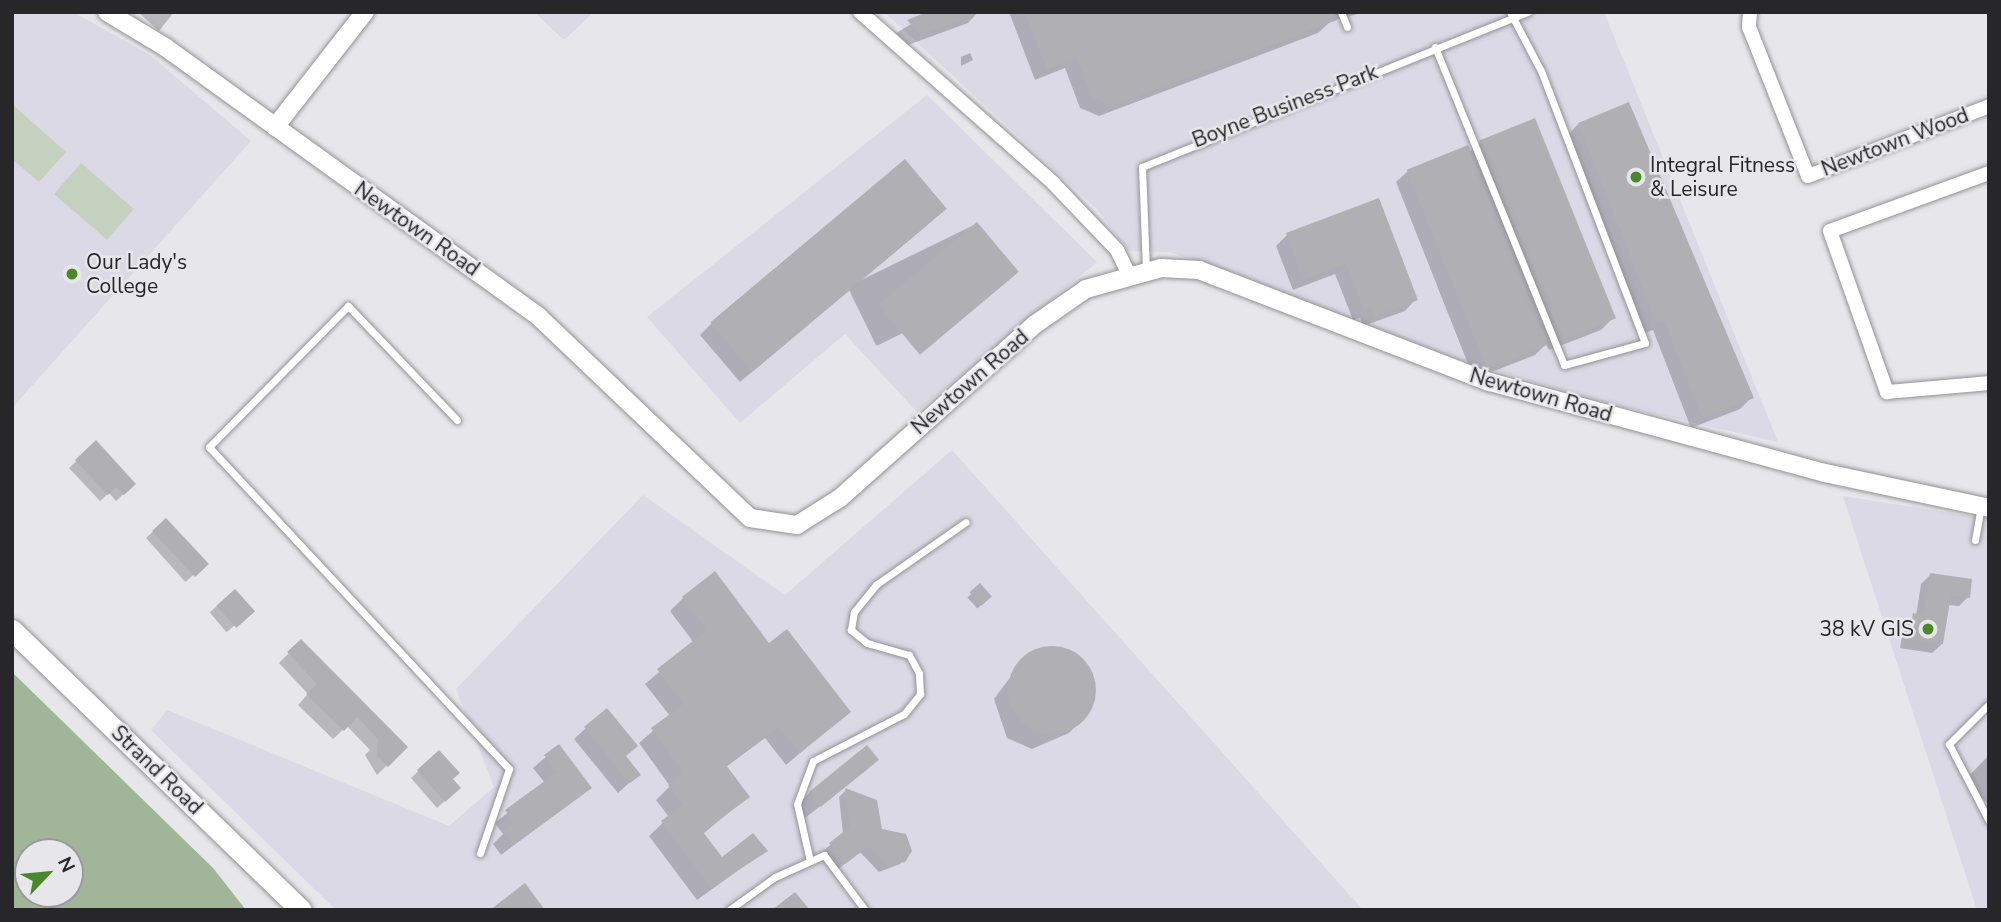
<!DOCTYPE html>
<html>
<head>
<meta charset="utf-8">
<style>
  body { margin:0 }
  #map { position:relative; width:2001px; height:922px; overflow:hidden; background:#e7e6eb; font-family:"Nunito Sans",sans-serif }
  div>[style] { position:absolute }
  .built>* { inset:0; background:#dad9e5 }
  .green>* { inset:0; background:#c4d1bf; transform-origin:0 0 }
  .water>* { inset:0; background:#a1b699 }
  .shadow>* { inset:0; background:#0003; transform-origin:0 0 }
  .building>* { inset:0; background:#b0b0b4; transform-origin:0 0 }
  .round { border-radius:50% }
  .roads { filter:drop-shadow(0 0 2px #929296) drop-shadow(0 0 2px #929296) }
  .service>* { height:7px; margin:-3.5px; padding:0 3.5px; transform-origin:3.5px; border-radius:3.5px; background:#fff }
  .minor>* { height:14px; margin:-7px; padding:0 7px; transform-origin:7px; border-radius:7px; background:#fff }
  .tertiary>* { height:18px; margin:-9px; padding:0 9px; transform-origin:9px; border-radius:9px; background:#fff }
  .secondary>* { height:21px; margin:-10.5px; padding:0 10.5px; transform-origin:10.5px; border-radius:10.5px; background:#fff }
  .dots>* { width:19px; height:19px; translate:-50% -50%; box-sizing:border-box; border:4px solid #e7e6eb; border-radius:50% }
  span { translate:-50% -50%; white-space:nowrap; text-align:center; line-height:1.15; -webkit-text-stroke:5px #e7e6eb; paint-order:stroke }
  .street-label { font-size:21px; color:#272628 }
  .poi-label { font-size:21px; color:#272628 }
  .left { translate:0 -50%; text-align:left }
  .right { translate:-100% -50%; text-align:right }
  .frame { position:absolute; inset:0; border:14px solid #272628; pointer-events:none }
  .north { position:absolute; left:14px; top:838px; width:70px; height:70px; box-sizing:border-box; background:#e7e6eb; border:2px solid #9a999d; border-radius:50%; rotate:64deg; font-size:19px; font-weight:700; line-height:28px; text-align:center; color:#272628 }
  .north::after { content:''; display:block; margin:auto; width:24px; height:32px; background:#4a892a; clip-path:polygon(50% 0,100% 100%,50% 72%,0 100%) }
</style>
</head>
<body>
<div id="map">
  <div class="built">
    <i style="clip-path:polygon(12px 12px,73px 12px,150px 55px,251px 141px,12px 408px)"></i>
    <i style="clip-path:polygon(534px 12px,594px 12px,564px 40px)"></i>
    <i style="clip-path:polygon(884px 12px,1604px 12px,1778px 442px,1611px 404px,1403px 344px,1252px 280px,1169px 252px,1128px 251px,1098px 210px)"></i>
    <i style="clip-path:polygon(927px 95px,1097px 262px,917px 412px,845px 334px,740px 423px,647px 317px)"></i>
    <i style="clip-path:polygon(952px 450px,1363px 910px,336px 910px,151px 730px,167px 710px,449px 826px,494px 787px,456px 689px,643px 495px,785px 595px)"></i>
    <i style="clip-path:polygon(1843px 496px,1989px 519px,1989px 910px,1977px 910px)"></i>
  </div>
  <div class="green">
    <i style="clip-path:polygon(13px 105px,66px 152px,39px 182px,12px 159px)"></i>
    <i style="left:81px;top:163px;width:70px;height:41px;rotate:41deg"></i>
  </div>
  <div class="water">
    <i style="clip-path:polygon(evenodd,12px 672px,213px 868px,246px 910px,12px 910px,12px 672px,28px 852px,70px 852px,70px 894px,28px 894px,28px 852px)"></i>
  </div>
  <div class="shadow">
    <i style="clip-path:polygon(138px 12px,174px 12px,159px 31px)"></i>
    <i style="clip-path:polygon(932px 12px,978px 12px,968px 23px,908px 45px,896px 33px)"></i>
    <i style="clip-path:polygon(1009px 12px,1366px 12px,1331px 21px,1318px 33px,1099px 116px,1080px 108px,1065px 68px,1035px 80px)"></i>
    <i style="clip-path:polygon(970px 53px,973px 60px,961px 66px,961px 57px)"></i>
    <i style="clip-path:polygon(1578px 124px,1752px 397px,1740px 409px,1691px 428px,1653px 330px,1645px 333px,1567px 136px)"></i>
    <i style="clip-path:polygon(1480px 142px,1613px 318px,1601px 330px,1549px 350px,1546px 344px,1535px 355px,1474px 379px,1396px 182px,1408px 171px,1467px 147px,1469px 153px)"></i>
    <i style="clip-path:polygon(1378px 200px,1416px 299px,1405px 311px,1363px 326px,1360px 318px,1353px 320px,1335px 274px,1293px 290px,1276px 246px,1287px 235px)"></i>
    <i style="clip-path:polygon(933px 220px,740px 382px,700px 335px,712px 323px)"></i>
    <i style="left:976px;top:224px;width:66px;height:143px;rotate:64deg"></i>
    <i style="clip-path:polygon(96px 442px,134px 484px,116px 501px,109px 493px,100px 501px,69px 468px)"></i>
    <i style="left:166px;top:520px;width:59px;height:27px;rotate:48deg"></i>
    <i style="clip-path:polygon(1931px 574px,1968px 597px,1959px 606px,1948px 605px,1942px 644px,1932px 653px,1900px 648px,1904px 625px,1916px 616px,1921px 584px)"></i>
    <i style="left:980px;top:586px;width:15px;height:17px;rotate:48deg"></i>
    <i style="left:235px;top:591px;width:26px;height:33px;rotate:50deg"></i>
    <i style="clip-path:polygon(683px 598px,769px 645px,848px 712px,786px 765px,765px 738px,726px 767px,748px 796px,703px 834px,722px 860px,765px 851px,697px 900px,649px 836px,669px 817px,656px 800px,670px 786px,639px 743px,670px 716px,645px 684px,694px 643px,670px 611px)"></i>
    <i style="clip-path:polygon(301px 641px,406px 747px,377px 775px,365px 755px,370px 750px,347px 726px,333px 739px,298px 705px,308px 694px,279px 663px)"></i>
    <i style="clip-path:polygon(1050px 648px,1076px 656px,1093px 678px,1085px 717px,1069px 733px,1032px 749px,1007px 738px,994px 699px,1024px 659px)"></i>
    <i style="clip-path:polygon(586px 728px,638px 775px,618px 793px,574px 739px)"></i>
    <i style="clip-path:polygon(559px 746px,590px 788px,501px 855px,493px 844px,503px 834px,495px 823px,545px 783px,533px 768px)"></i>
    <i style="clip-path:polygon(439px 752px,451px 795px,437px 808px,411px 778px)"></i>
    <i style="clip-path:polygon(1989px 755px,1989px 805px,1964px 781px)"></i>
    <i style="clip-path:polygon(877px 759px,865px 771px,805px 818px,798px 805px,809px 793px)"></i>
    <i style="clip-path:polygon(846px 790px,881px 831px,908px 840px,907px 856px,900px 864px,879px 872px,860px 852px,837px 870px,823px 851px,843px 834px,839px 797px)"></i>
  </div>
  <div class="building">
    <i style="clip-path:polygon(927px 12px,978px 12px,978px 13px,920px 35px,907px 20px)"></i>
    <i style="clip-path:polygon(1025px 12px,1335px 12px,1337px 20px,1112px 106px,1092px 97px,1077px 58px,1047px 69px)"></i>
    <i style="clip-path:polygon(1629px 102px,1754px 398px,1703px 418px,1664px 320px,1657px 323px,1578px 123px)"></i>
    <i style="left:1535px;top:118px;width:216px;height:60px;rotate:68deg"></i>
    <i style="left:1468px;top:145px;width:215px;height:66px;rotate:68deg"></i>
    <i style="left:905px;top:159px;width:65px;height:254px;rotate:50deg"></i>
    <i style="clip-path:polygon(1379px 198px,1418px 300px,1375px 316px,1371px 307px,1364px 310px,1346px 263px,1304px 280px,1286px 233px)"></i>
    <i style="left:977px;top:222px;width:65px;height:129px;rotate:50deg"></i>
    <i style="clip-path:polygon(96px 440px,136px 484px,124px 495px,116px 487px,108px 495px,75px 460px)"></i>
    <i style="left:166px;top:518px;width:63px;height:19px;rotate:47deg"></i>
    <i style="clip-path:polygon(715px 571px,769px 643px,787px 629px,851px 712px,800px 753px,779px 726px,726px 765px,750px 797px,703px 832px,722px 857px,753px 833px,768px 851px,711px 888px,661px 821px,683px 805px,668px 785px,684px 773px,651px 728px,684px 704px,657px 669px,707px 630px,682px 597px)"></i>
    <i style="clip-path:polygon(1930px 573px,1972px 579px,1970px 598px,1951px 595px,1943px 644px,1909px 639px,1913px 613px,1924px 615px)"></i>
    <i style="left:980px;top:583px;width:18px;height:14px;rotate:49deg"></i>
    <i style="left:235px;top:589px;width:30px;height:25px;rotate:48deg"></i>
    <i style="clip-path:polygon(301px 639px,408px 747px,388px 767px,377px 756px,378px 739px,357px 717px,344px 731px,306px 694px,317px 684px,287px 652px)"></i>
    <i class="round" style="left:1008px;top:646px;width:88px;height:88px"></i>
    <i style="clip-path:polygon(607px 708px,638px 746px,626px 756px,641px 775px,630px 783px,584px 727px)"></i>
    <i style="clip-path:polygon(559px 744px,592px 788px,514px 845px,503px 831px,514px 823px,505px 810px,557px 772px,544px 755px)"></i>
    <i style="left:867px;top:745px;width:19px;height:75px;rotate:51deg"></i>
    <i style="clip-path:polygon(439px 750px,460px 773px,453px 779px,461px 788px,445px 802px,417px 770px)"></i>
    <i style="clip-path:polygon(845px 788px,877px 800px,882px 829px,906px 834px,912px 851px,905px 862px,887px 865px,869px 846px,845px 864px,829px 843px,850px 827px)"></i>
    <i style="clip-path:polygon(525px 883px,545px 910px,490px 910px)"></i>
    <i style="clip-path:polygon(795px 892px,810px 910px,772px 910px)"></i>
  </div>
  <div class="roads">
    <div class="service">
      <i style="left:1341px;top:12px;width:16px;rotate:68deg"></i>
      <i style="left:1435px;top:47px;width:343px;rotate:67.9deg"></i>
      <i style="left:1564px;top:365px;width:84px;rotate:-15.2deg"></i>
      <i style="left:1645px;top:343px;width:291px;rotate:-110.9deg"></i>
      <i style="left:1541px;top:71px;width:67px;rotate:-117.7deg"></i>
      <i style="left:1146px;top:270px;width:103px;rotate:-92.2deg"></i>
      <i style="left:1142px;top:167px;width:416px;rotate:-21.9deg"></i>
      <i style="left:457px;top:420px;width:158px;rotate:-133.7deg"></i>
      <i style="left:348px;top:306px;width:198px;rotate:134.6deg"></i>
      <i style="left:209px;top:447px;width:440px;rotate:47deg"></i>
      <i style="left:509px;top:769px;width:89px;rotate:109deg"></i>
      <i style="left:1975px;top:540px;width:34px;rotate:-80deg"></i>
      <i style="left:1989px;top:704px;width:57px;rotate:135deg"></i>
      <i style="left:1949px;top:744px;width:87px;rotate:62.5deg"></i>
      <i style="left:810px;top:861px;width:58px;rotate:-102.8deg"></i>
      <i style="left:797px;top:804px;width:46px;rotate:-69.6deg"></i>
      <i style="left:813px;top:761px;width:102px;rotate:-27.3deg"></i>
      <i style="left:904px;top:714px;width:26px;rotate:-51deg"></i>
      <i style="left:920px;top:694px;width:21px;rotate:-93deg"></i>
      <i style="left:919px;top:673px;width:21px;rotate:-119deg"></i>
      <i style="left:909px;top:655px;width:44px;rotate:-164.1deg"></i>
      <i style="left:867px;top:643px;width:21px;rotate:-141deg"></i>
      <i style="left:851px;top:630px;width:18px;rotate:-81deg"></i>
      <i style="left:854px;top:612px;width:36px;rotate:-51deg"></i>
      <i style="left:877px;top:584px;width:108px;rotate:-34.9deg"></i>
      <i style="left:729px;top:910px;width:57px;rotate:-35.7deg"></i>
      <i style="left:775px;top:877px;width:54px;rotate:-24.2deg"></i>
      <i style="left:824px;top:855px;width:69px;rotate:53.3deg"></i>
    </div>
    <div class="minor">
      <i style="left:860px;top:12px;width:258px;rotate:41.5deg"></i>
      <i style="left:1053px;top:183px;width:93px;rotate:46.3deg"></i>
      <i style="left:1117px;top:250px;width:28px;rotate:64deg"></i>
      <i style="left:1750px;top:12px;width:15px;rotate:94deg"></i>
      <i style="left:1749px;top:27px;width:160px;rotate:68.4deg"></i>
      <i style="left:1808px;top:176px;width:194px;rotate:-21.1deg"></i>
      <i style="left:1989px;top:173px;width:169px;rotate:160deg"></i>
      <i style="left:1830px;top:231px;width:171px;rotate:70.5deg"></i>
      <i style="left:1887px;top:392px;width:102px;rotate:-5deg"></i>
    </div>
    <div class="tertiary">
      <i style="left:107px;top:12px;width:68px;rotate:31.1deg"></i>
      <i style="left:165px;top:47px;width:461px;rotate:35.8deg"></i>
      <i style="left:539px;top:317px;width:291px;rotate:43.6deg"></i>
      <i style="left:750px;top:518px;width:48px;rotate:8.5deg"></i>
      <i style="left:797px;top:525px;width:51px;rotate:-32.1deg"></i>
      <i style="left:840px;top:498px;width:260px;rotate:-41.7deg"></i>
      <i style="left:1034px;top:325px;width:63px;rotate:-34.7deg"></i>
      <i style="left:1086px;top:289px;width:78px;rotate:-15.6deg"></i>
      <i style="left:1161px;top:268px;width:38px;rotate:3deg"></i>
      <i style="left:1199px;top:270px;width:312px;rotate:21.1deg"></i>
      <i style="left:1490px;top:382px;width:347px;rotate:15.2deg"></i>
      <i style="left:1825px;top:473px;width:168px;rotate:12deg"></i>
      <i style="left:275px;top:127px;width:146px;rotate:-52deg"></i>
    </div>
    <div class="secondary">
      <i style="left:12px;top:630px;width:402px;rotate:44.1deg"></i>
    </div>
  </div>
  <div class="dots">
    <i style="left:1636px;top:177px;background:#4a892a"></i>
    <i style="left:72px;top:274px;background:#4a892a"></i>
    <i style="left:1928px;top:629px;background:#4a892a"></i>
  </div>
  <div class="street-label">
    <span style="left:1285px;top:106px;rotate:-21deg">Boyne Business Park</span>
    <span style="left:1895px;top:142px;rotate:-21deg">Newtown Wood</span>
    <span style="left:417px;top:229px;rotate:35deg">Newtown Road</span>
    <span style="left:970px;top:382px;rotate:-41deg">Newtown Road</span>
    <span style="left:1541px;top:395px;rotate:16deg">Newtown Road</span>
    <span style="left:157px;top:770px;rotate:44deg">Strand Road</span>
  </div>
  <div class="poi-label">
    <span class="left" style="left:1650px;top:177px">Integral Fitness<br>&amp; Leisure</span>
    <span class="left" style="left:86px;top:274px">Our Lady's<br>College</span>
    <span class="right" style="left:1914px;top:629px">38 kV GIS</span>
  </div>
  <div class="frame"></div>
  <div class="north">N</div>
</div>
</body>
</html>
